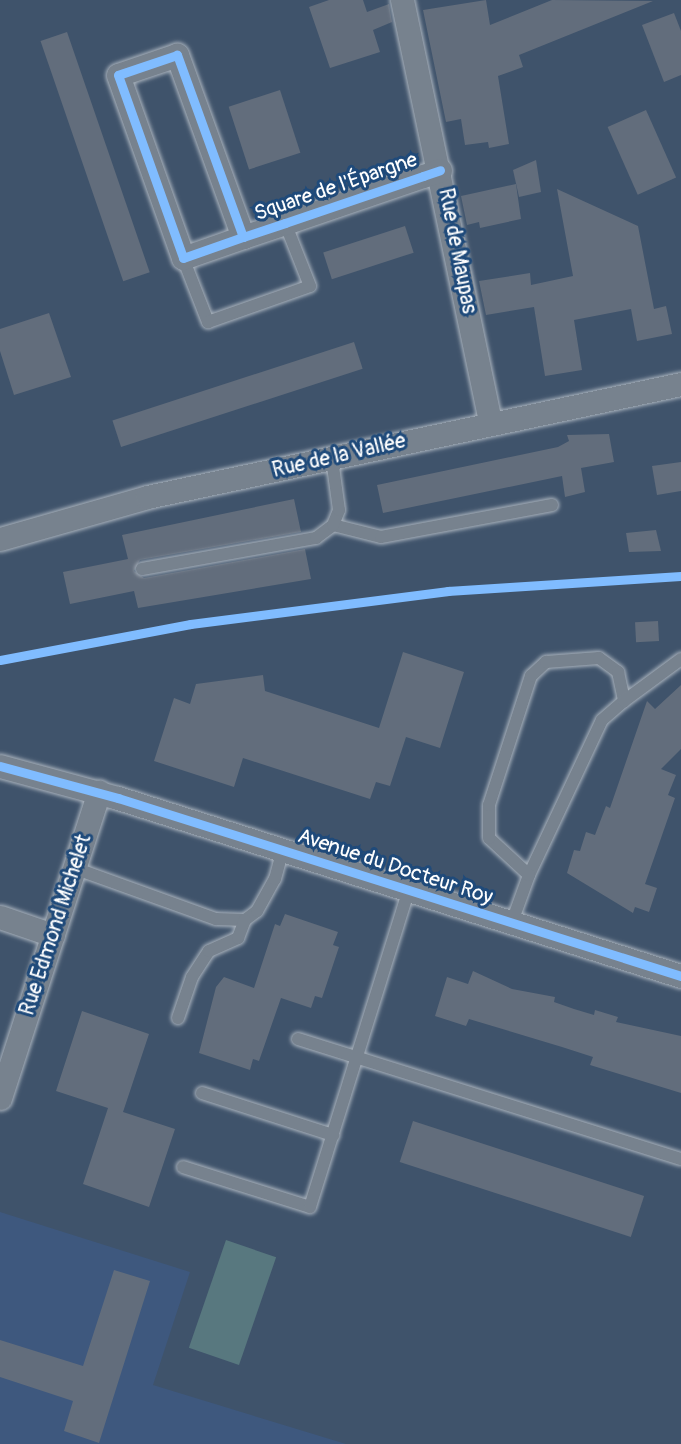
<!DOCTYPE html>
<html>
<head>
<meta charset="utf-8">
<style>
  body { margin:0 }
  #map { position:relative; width:681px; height:1444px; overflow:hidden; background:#3f536b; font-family:Pangolin,sans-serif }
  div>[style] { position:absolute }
  .built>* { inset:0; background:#3e587e }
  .green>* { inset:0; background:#58787f; transform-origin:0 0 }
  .building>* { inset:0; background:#626d7c; transform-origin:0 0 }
  .roads { filter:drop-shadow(0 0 2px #a9b2bc) drop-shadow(0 0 2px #a9b2bc) }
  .service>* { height:12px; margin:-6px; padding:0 6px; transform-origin:6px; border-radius:6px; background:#77828e }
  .minor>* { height:23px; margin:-11.5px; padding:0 11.5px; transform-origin:11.5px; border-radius:11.5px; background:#77828e }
  .cycleway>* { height:9px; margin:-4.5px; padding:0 4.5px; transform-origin:4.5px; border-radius:4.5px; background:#80bcff }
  span { translate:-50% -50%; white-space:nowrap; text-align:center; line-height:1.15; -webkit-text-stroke:6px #1f4a7a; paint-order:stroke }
  .street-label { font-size:21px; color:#fff }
</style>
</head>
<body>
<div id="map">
  <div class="built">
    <i style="clip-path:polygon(0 1212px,190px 1272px,153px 1385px,346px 1444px,0 1444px)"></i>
  </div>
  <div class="green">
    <i style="left:226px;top:1240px;width:53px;height:114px;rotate:19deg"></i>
  </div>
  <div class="building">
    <i style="clip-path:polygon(329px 0,363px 0,367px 12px,389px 4px,392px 22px,373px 30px,380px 52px,330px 68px,309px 7px)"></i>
    <i style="clip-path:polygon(486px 0,490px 25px,552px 0,653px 1px,519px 55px,523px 67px,498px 76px,509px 144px,489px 148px,488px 142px,465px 145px,461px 119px,446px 122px,423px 10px)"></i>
    <i style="clip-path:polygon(674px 13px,681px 31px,681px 75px,664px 82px,642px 25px)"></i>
    <i style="left:67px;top:32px;width:254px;height:28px;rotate:71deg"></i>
    <i style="left:280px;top:90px;width:66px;height:54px;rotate:72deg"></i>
    <i style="left:646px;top:110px;width:74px;height:42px;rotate:66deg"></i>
    <i style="clip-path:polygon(536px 160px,541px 192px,519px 197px,513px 170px)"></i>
    <i style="clip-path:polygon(516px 184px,521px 219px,480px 228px,479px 222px,467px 225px,461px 196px)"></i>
    <i style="clip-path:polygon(557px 189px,638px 226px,654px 309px,666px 306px,672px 334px,637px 341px,631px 309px,574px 320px,582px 370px,545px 376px,534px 307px,486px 315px,479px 281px,530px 273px,531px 285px,573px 276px)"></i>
    <i style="left:405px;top:226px;width:28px;height:86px;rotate:72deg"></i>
    <i style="clip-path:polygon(49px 313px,71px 377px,14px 395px,0 351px,0 329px)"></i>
    <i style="left:354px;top:342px;width:28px;height:254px;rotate:72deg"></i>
    <i style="clip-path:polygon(609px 434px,614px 462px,581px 468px,585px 492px,565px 497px,562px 476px,383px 513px,377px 485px,558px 447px,569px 441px,567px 435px)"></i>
    <i style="clip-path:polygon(681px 462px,681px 491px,657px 495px,652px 466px)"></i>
    <i style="clip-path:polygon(294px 499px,301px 532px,140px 560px,134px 571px,144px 578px,305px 549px,311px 579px,138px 608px,134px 591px,70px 604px,63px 572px,128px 559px,122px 535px)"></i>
    <i style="clip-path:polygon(656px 530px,661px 551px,629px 552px,626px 533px)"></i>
    <i style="left:658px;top:621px;width:20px;height:23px;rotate:87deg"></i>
    <i style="clip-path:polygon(403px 652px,464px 672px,440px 748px,406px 737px,390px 786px,376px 782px,370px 799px,243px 758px,234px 787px,154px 761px,174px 698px,190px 704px,196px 684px,263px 675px,265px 691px,379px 728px)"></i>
    <i style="clip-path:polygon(681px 685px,681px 749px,661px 769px,676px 775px,668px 795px,675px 798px,645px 884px,657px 888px,649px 912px,635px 907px,633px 913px,567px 873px,574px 850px,580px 851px,586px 832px,595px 835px,606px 806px,610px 808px,647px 701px,655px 709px)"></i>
    <i style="clip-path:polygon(285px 914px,338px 932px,333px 945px,339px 947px,322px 998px,315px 996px,311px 1008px,281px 998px,259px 1061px,253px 1059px,250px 1070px,199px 1053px,216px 987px,224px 977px,254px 988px,275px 924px,280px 926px)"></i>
    <i style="clip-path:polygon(473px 971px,512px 989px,555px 997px,554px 1002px,574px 1009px,594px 1015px,595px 1010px,618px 1017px,616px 1022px,681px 1036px,681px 1093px,590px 1065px,593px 1057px,562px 1047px,469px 1019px,466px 1026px,435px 1016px,447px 977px,468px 984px)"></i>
    <i style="clip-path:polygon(82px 1011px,149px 1034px,123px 1112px,175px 1129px,149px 1207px,83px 1184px,108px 1108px,56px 1091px)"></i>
    <i style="left:413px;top:1121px;width:243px;height:43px;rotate:18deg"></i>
    <i style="clip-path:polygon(114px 1270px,150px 1281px,99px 1443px,64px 1431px,73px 1401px,0 1377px,0 1340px,83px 1366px)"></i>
  </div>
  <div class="roads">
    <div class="service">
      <i style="left:183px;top:258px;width:69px;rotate:68.7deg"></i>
      <i style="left:208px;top:322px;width:108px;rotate:-19.4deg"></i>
      <i style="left:310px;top:286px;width:68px;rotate:-111.6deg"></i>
      <i style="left:333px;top:525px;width:49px;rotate:14deg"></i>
      <i style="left:381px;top:537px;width:174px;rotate:-10.6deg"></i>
      <i style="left:142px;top:569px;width:177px;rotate:-10.1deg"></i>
      <i style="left:316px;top:538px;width:21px;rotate:-37deg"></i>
      <i style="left:333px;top:525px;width:16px;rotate:-68deg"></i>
      <i style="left:339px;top:510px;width:51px;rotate:-97.8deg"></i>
      <i style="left:74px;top:868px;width:151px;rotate:19.8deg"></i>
      <i style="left:216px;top:919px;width:29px;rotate:2deg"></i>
      <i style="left:245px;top:920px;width:15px;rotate:-37deg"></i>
      <i style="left:257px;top:911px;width:37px;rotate:-61deg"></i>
      <i style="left:275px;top:879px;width:30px;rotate:-75deg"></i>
      <i style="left:529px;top:875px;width:171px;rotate:-64.8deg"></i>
      <i style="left:602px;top:720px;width:29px;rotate:-41deg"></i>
      <i style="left:512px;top:922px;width:50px;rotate:-70.1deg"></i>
      <i style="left:529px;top:875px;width:54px;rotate:-137.2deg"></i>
      <i style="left:489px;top:838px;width:33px;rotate:-90deg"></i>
      <i style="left:489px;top:805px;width:136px;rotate:-72deg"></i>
      <i style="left:531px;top:676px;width:21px;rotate:-43deg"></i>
      <i style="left:546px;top:662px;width:53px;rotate:-4.3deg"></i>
      <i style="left:599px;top:658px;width:24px;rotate:36deg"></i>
      <i style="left:618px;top:672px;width:30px;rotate:78deg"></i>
      <i style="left:624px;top:701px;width:71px;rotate:-36.4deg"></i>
      <i style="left:178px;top:1018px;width:43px;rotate:-71.1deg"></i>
      <i style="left:192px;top:977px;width:31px;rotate:-57deg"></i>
      <i style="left:209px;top:951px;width:32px;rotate:-24deg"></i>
      <i style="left:238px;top:938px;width:19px;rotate:-69deg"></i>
      <i style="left:298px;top:1039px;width:401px;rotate:17.4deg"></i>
      <i style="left:202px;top:1093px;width:138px;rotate:17.8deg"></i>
      <i style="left:183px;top:1167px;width:133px;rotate:17.5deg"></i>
      <i style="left:310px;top:1207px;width:332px;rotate:-72.7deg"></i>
    </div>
    <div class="minor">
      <i style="left:402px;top:0;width:429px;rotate:78.2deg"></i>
      <i style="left:243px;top:237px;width:194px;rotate:-109.9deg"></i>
      <i style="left:177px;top:55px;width:62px;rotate:161.3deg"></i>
      <i style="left:118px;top:75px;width:194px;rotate:70.4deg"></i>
      <i style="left:183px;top:258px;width:64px;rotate:-19.3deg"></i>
      <i style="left:243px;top:237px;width:44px;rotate:-18.4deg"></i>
      <i style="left:285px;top:223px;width:146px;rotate:-18.8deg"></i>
      <i style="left:423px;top:176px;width:18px;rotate:-19deg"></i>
      <i style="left:0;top:539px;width:153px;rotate:-15.9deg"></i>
      <i style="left:147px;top:497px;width:546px;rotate:-11.95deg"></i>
      <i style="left:0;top:766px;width:122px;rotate:15.2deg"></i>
      <i style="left:118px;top:798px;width:590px;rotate:17.55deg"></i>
      <i style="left:0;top:917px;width:56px;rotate:18.8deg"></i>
      <i style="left:0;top:1098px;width:322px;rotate:-72.1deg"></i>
    </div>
  </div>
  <div class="cycleway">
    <i style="left:243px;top:237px;width:194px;rotate:-109.9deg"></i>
    <i style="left:177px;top:55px;width:62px;rotate:161.3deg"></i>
    <i style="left:118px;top:75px;width:194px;rotate:70.4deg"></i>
    <i style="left:183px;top:258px;width:64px;rotate:-19.3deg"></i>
    <i style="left:243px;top:237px;width:44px;rotate:-18.4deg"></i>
    <i style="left:285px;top:223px;width:146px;rotate:-18.8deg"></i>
    <i style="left:423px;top:176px;width:18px;rotate:-19deg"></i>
    <i style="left:0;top:660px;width:194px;rotate:-10.7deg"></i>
    <i style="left:191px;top:624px;width:259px;rotate:-7.3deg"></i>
    <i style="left:448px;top:591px;width:233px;rotate:-3.7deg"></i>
    <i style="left:0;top:766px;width:122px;rotate:15.2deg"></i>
    <i style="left:118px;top:798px;width:590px;rotate:17.55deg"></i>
  </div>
  <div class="street-label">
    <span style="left:336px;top:187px;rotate:-19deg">Square de l'Épargne</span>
    <span style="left:457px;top:251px;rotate:79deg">Rue de Maupas</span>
    <span style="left:339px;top:456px;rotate:-13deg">Rue de la Vallée</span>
    <span style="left:395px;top:867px;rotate:18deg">Avenue du Docteur Roy</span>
    <span style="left:56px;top:925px;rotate:-72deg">Rue Edmond Michelet</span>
  </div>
</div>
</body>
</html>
